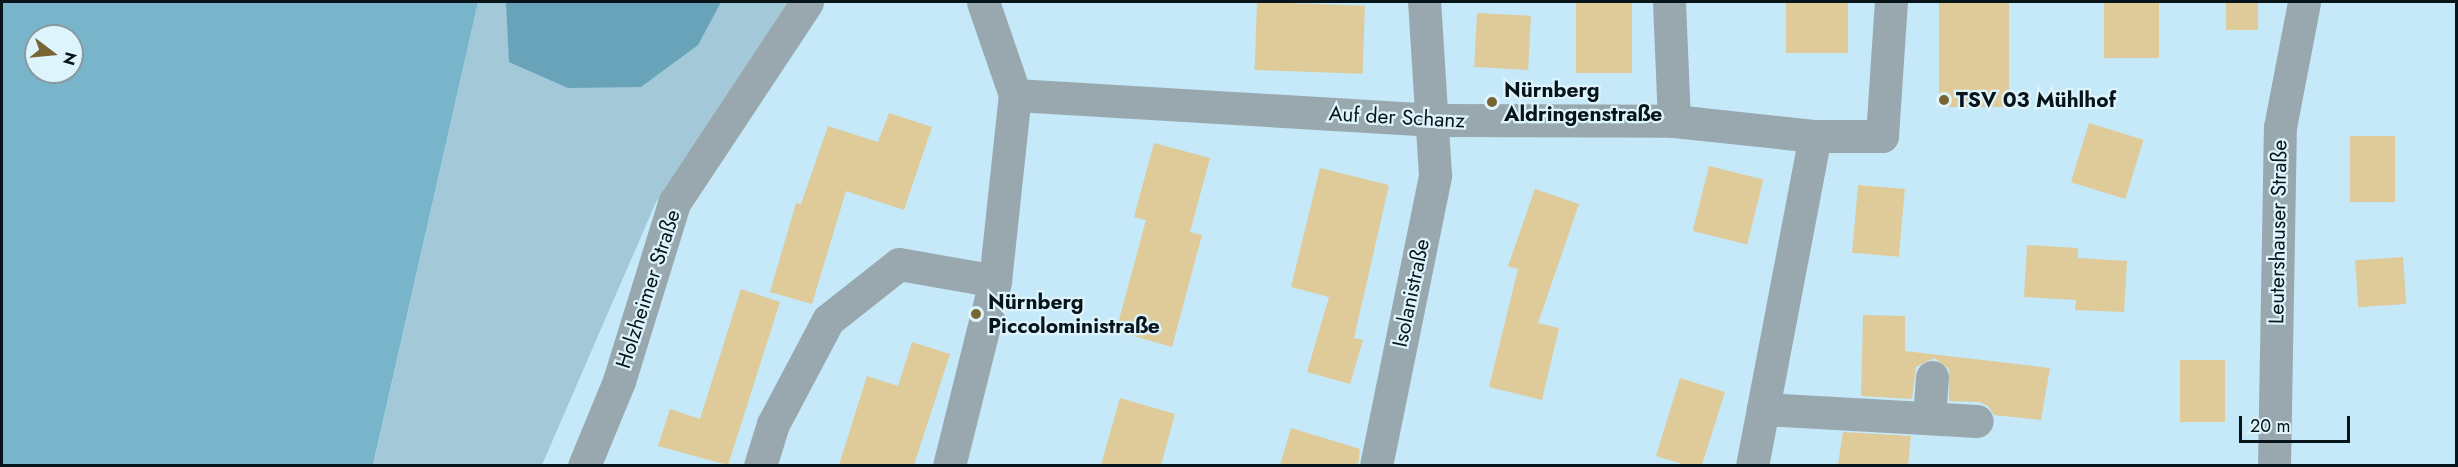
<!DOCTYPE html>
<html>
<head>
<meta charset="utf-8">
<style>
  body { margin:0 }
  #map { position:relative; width:2458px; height:467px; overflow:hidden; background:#c5e9f8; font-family:Jost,sans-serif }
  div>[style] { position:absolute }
  .green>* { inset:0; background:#a3c8d7 }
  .forest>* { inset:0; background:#78b4ca }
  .water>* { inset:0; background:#68a3b9 }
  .building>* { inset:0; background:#dfca99; transform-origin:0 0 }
  .minor>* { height:33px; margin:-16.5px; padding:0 16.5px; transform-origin:16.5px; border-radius:16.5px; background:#99a8ae }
  .dots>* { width:16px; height:16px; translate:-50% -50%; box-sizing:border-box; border:3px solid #def4fc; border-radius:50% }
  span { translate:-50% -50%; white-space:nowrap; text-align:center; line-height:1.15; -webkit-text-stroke:4.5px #def4fc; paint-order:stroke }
  .poi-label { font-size:21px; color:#071419; font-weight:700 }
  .left { translate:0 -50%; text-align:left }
  .street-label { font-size:21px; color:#071419 }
  .frame { position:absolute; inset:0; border:3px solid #071419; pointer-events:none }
  .north { position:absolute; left:24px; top:24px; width:60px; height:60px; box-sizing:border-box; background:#def4fc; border:2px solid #889aa1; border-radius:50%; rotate:106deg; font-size:16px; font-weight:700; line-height:24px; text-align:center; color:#071419 }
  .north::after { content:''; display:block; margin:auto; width:21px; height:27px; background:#796534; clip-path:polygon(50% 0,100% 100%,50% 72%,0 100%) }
  .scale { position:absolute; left:2239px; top:416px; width:111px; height:27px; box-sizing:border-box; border:3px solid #071419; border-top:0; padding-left:8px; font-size:18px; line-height:21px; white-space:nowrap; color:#071419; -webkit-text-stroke:4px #def4fc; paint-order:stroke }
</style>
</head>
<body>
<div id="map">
  <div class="green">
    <i style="clip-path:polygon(478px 2px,800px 2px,656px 202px,542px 465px,373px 466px)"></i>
  </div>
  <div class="forest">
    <i style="clip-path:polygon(evenodd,2px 2px,478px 2px,373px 465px,2px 465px,2px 2px,36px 36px,72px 36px,72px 72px,36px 72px,36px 36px)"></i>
  </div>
  <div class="water">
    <i style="clip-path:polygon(506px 2px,721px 2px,698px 45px,641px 87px,568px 88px,509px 62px)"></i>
  </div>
  <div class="building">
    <i style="left:1257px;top:2px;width:108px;height:68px;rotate:2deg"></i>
    <i style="left:1576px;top:2px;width:56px;height:71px"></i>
    <i style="left:1786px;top:2px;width:62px;height:51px"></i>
    <i style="left:1939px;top:2px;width:70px;height:105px"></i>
    <i style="left:2104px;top:2px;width:55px;height:56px"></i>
    <i style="left:2226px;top:2px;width:32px;height:28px"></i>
    <i style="left:1477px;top:13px;width:54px;height:54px;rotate:3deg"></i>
    <i style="clip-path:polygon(889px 113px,932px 127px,904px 210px,846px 191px,812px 304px,770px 292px,796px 203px,801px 204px,828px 126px,878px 142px)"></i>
    <i style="left:2089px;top:123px;width:57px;height:62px;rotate:17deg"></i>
    <i style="left:2350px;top:136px;width:45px;height:66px"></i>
    <i style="clip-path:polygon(1154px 143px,1210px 158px,1190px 232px,1202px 235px,1172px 347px,1116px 331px,1146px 220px,1134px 217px)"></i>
    <i style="left:1709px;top:166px;width:56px;height:67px;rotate:14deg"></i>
    <i style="clip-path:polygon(1320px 168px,1389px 185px,1354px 338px,1363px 340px,1350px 384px,1307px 372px,1329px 297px,1291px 287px)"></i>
    <i style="left:1858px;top:185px;width:47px;height:68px;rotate:5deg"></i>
    <i style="clip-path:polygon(1535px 189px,1579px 204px,1538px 323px,1559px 328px,1542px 400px,1489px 387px,1518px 269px,1508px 266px)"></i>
    <i style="clip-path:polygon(2027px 245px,2078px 248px,2078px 258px,2127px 261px,2124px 312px,2075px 310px,2076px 300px,2024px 297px)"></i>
    <i style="left:2403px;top:257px;width:47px;height:48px;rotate:86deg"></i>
    <i style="clip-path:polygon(741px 289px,780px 302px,728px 465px,658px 446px,670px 409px,700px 419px)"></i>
    <i style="clip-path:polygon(1863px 315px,1905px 316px,1905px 351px,2050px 368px,2041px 420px,1994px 415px,1988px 406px,1979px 402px,1949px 401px,1949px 369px,1934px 358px,1916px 367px,1912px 399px,1861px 396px)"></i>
    <i style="clip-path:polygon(912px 342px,950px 354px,914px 465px,839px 465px,867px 376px,898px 386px)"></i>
    <i style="left:2180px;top:360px;width:45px;height:62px"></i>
    <i style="clip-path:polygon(1680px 378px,1725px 392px,1702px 465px,1686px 465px,1656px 456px)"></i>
    <i style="clip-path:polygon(1120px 398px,1175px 414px,1161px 465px,1101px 465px)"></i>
    <i style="clip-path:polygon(1291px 428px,1360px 449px,1358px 465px,1280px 465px)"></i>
    <i style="clip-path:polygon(1843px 432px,1911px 436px,1908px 465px,1838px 465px)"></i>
  </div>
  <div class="minor">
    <i style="left:1669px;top:2px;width:119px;rotate:87.6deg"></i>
    <i style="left:1015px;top:95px;width:420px;rotate:3.4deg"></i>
    <i style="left:1434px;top:120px;width:240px;rotate:0.2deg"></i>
    <i style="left:1674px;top:121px;width:142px;rotate:6.1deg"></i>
    <i style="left:1815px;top:136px;width:67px"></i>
    <i style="left:1882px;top:136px;width:134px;rotate:-86.2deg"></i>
    <i style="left:1763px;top:409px;width:214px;rotate:3.2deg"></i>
    <i style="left:1929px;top:418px;width:41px;rotate:-85.8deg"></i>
    <i style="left:584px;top:466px;width:92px;rotate:-67.6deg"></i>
    <i style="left:619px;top:381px;width:186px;rotate:-72.8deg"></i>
    <i style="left:674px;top:203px;width:241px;rotate:-56.5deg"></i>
    <i style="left:760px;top:466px;width:44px;rotate:-72.8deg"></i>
    <i style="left:773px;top:424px;width:118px;rotate:-62.1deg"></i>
    <i style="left:828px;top:320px;width:90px;rotate:-38.3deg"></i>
    <i style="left:899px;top:264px;width:97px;rotate:10deg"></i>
    <i style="left:949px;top:466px;width:191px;rotate:-76deg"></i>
    <i style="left:995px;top:281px;width:187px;rotate:-83.9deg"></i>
    <i style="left:1015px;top:95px;width:98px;rotate:-109deg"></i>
    <i style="left:1376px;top:466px;width:297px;rotate:-78.5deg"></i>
    <i style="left:1435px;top:175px;width:173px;rotate:-93.6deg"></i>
    <i style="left:1752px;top:466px;width:336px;rotate:-79.2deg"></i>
    <i style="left:2274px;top:466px;width:339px;rotate:-89deg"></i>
    <i style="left:2280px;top:127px;width:127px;rotate:-79.1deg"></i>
  </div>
  <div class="dots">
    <i style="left:1944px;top:100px;background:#796534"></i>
    <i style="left:1492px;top:102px;background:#796534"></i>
    <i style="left:976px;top:314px;background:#796534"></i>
  </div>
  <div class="poi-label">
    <span class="left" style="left:1504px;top:102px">Nürnberg<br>Aldringenstraße</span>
    <span class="left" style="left:1956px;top:100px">TSV 03 Mühlhof</span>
    <span class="left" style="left:988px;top:314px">Nürnberg<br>Piccoloministraße</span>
  </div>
  <div class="street-label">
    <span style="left:1397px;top:117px;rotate:3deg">Auf der Schanz</span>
    <span style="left:2278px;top:232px;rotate:-89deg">Leutershauser Straße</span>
    <span style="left:648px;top:289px;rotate:-72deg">Holzheimer Straße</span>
    <span style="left:1411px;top:293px;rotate:-78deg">Isolanistraße</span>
  </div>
  <div class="frame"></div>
  <div class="north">N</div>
  <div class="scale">20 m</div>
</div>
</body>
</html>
